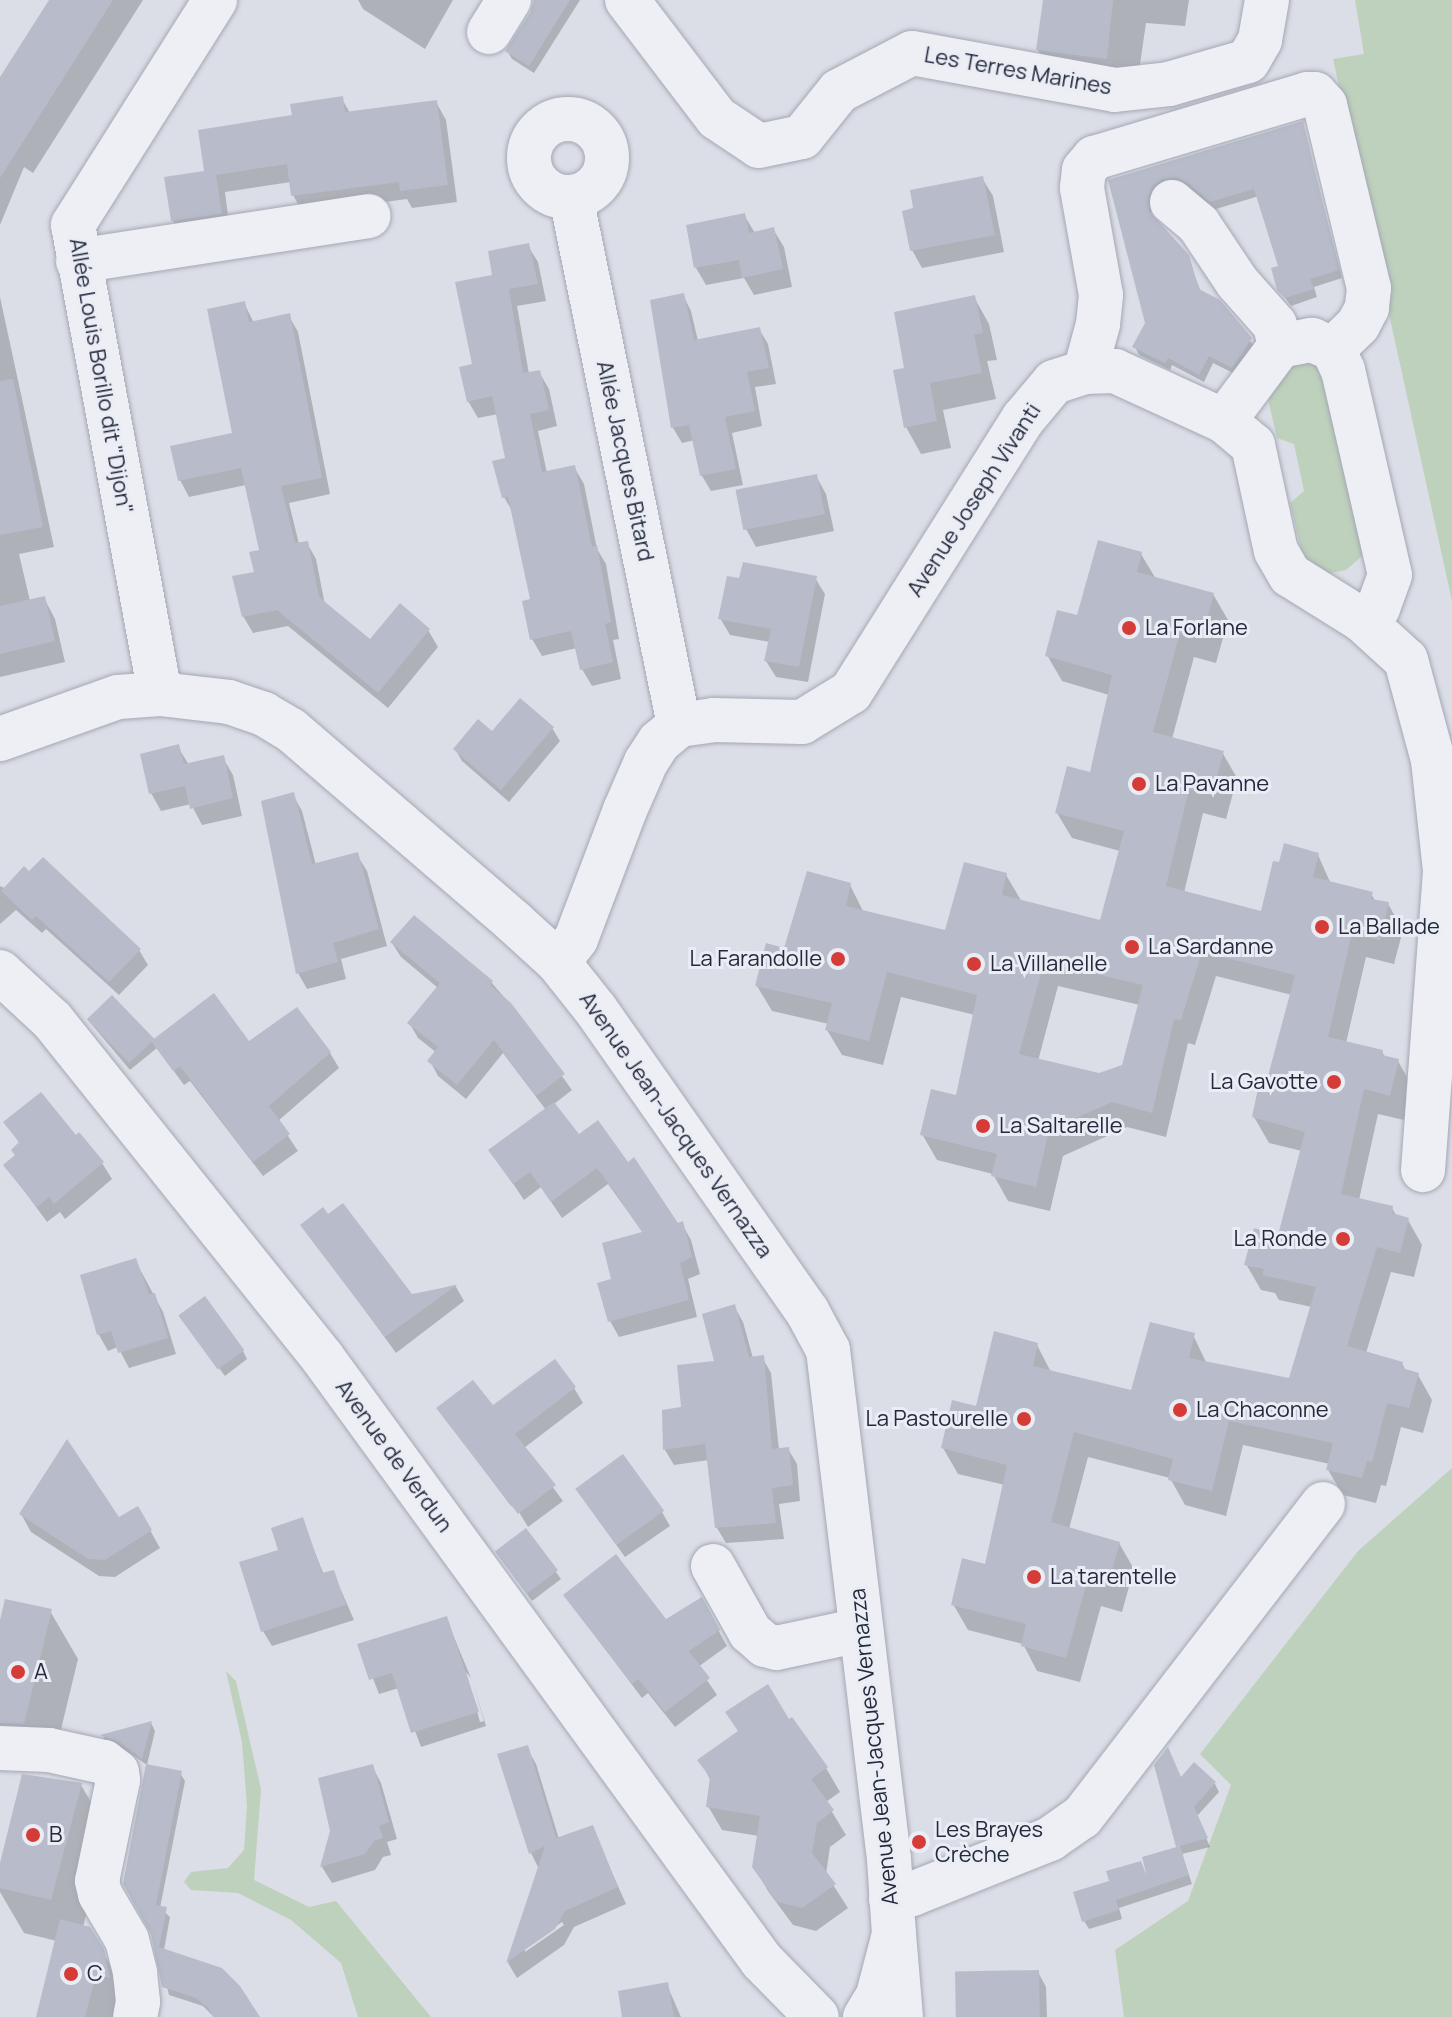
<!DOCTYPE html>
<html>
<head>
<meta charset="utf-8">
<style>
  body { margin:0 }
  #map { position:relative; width:1452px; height:2017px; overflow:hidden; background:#dbdee7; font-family:Manrope,sans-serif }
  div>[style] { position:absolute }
  .green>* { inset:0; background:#bed1bc }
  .shadow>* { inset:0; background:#0003 }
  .building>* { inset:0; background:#b8bcca; transform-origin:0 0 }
  .roads { filter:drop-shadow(0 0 2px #a4a8b4) drop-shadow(0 0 2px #a4a8b4) }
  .minor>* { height:44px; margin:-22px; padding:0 22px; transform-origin:22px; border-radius:22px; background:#eeeff5 }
  .minor>.ring { margin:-22px; padding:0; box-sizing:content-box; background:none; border:44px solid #eeeff5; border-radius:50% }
  .dots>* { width:22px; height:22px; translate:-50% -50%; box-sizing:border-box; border:4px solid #ebedf5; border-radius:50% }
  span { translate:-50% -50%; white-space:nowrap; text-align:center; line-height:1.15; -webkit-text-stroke:6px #ebedf5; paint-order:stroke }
  .street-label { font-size:22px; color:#25293e }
  .poi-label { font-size:22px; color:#25293e }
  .left { translate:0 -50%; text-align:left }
  .right { translate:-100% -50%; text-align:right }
</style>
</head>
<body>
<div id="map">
  <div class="green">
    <i style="clip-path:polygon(1355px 0,1452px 0,1452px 601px,1333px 59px,1364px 54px)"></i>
    <i style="clip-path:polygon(1318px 358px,1367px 545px,1361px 557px,1346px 570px,1326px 574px,1311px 568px,1302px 553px,1290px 503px,1304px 491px,1294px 444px,1277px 438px,1266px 391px,1277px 365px)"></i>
    <i style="clip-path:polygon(1452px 1468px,1452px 2017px,1124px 2017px,1115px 1950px,1188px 1901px,1231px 1785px,1200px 1754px,1358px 1551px)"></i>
    <i style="clip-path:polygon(226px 1671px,236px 1681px,261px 1789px,254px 1880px,309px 1907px,336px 1901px,431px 2017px,358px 2017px,341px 1963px,291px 1920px,238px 1893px,191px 1890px,184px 1882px,191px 1872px,228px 1868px,244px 1850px,247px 1806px,242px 1742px)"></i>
  </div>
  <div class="shadow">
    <i style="clip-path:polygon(51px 0,143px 0,33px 173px,24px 167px,0 225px,0 81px)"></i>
    <i style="clip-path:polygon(358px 0,453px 0,425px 49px,363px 9px)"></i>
    <i style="clip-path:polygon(535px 0,580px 0,534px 73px,512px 59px,507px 51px,532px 14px)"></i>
    <i style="clip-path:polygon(1045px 0,1189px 0,1185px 26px,1146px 23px,1134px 106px,1066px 98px,1038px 50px)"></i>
    <i style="clip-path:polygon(342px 99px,350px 113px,436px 102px,446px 120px,457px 202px,412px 208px,407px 199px,303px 213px,293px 195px,291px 182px,225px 192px,230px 231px,183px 238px,173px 221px,206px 173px,294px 117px)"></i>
    <i style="clip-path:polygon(1302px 124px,1342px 278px,1314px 287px,1317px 297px,1291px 306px,1279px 289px,1281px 268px,1259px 196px,1216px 209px,1182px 185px,1157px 195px,1151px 208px,1152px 218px,1187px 256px,1201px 292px,1256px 347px,1237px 375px,1213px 363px,1204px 382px,1172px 365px,1170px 370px,1139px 355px,1135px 347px,1147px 323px,1110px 182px)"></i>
    <i style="clip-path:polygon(982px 178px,993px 196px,1004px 252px,922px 268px,912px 250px,915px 210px)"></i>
    <i style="clip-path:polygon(744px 215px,755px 233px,773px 229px,784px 247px,792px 287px,754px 295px,744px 278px,706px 285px,696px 268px)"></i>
    <i style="clip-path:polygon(528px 246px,538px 262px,546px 301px,517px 306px,529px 374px,539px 372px,549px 389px,557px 426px,538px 431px,547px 473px,574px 467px,584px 484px,597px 549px,606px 564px,619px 639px,613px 640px,621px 679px,592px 686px,582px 669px,577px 648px,542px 656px,532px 639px,533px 601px,514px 514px,504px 497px,507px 460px,498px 414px,478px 418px,468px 401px,494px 277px)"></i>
    <i style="clip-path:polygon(683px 295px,691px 311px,698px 341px,759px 329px,768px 344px,776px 384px,755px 387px,762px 426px,732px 433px,743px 485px,711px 491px,702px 476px,695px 440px,682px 443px,673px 428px,652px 301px)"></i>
    <i style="clip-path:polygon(0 297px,54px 547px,19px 554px,30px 601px,44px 598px,55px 619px,65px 662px,0 677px)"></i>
    <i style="clip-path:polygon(974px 297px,989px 324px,997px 360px,987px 361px,996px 399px,943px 410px,951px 448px,921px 454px,906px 427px,907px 370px)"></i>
    <i style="clip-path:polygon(244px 303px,254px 323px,289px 316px,298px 332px,330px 494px,289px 503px,299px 544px,307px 543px,316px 559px,325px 605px,370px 642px,428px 630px,438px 647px,388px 708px,288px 626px,253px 633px,243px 616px,261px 551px,246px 485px,189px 497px,180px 480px,235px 434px)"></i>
    <i style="clip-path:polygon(816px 476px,826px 494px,834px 531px,756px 547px,746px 529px)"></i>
    <i style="clip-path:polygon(evenodd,1141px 554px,1156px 579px,1213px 594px,1228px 620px,1216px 663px,1194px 657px,1172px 739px,1222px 752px,1237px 778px,1226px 819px,1203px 813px,1184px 893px,1262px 914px,1318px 855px,1331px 884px,1371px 894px,1376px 902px,1388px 904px,1403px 930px,1394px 964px,1366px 957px,1346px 1043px,1382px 1052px,1385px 1057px,1398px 1061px,1412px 1086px,1404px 1120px,1378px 1114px,1359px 1200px,1392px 1208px,1397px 1217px,1408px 1220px,1422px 1245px,1414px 1277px,1391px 1272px,1366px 1353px,1402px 1363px,1406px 1372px,1418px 1375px,1432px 1400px,1423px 1433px,1401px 1427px,1386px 1486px,1381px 1485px,1376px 1503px,1343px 1495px,1328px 1470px,1330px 1464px,1243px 1445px,1226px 1516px,1185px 1505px,1170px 1478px,1088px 1457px,1069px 1529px,1119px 1543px,1134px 1569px,1122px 1612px,1101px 1606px,1080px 1682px,1037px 1671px,1023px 1644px,968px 1630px,953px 1604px,986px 1566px,1005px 1485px,958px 1474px,943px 1448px,1037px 1345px,1051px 1372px,1133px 1392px,1193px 1335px,1207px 1364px,1291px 1381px,1312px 1307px,1279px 1300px,1275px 1293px,1261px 1290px,1246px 1264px,1280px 1237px,1302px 1151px,1269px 1143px,1254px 1117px,1269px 1079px,1292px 995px,1216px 976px,1195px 1045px,1188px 1043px,1166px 1137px,1127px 1127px,1063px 1156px,1050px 1211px,1008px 1201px,993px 1174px,937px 1160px,922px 1134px,958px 1098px,975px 1015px,901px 997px,883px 1065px,842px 1055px,827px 1030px,829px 1024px,772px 1011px,757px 986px,785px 951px,850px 885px,864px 913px,946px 932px,1006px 875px,1022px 902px,1101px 922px,1120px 851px,1072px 838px,1057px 813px,1091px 775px,1109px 695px,1062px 681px,1047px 655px,1141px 554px,1058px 986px,1140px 1005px,1124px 1066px,1099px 1076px,1038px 1061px,1058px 986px)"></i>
    <i style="clip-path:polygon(815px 578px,825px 594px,808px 682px,776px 677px,766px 661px,770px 642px,730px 635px,720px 618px)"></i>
    <i style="clip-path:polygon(552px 728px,560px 741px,509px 802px,462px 761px,455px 749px,492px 734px)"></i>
    <i style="clip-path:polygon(178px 747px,189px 765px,223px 758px,233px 775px,242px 816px,202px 825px,191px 804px,161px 811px,151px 793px)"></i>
    <i style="clip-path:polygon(293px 795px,302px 811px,316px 865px,357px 855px,367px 871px,387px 946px,341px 959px,346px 979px,307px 989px,298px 973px)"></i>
    <i style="clip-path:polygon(0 886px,139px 950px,148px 965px,119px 995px,46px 929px,42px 933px,16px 910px,0 924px)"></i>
    <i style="clip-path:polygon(392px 943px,491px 982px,510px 1004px,572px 1090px,554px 1104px,579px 1137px,677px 1225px,682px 1224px,691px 1240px,700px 1274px,688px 1279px,697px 1317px,619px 1337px,610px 1321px,614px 1280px,644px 1234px,608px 1184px,562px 1218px,541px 1187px,524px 1200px,491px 1151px,546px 1110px,503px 1053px,466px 1099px,438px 1076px,430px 1061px,437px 1053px,418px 1038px,410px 1024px,438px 988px,401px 957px)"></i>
    <i style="clip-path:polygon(88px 1020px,152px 1040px,249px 1044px,330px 1053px,339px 1068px,278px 1121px,298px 1151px,263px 1176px,190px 1081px,184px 1085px,157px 1048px,130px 1070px)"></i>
    <i style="clip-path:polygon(6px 1123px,75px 1137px,102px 1163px,112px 1179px,65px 1219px,60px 1212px,47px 1222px,6px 1166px,17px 1156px,20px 1144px)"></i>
    <i style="clip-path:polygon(303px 1225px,411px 1296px,455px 1285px,464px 1301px,396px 1353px)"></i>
    <i style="clip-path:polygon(135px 1260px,163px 1312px,176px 1354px,129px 1368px,118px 1347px,108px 1351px,99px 1335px,83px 1276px)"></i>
    <i style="clip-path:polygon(734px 1306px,743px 1322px,753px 1358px,762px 1357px,771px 1373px,779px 1450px,788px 1449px,797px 1464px,800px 1501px,779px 1504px,784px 1539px,726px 1543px,717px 1528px,709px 1460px,674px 1465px,665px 1450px,683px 1409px,717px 1362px)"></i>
    <i style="clip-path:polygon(186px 1324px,243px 1351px,247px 1359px,225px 1376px)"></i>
    <i style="clip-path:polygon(574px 1388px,583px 1403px,524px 1448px,563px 1501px,528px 1527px,514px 1504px,511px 1506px,438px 1409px,492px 1407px)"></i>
    <i style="clip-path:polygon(587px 1504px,662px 1512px,670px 1526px,625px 1557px)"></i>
    <i style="clip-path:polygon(138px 1509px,160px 1548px,115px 1577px,99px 1576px,31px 1532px,21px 1514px,118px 1520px)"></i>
    <i style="clip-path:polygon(302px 1520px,324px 1575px,333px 1572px,354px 1620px,272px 1646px,263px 1631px,280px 1551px)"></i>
    <i style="clip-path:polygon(525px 1530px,561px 1579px,532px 1601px,502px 1560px)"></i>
    <i style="clip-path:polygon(565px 1596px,666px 1622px,701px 1599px,727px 1646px,698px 1667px,717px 1695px,675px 1727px,648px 1693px,642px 1698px)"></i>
    <i style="clip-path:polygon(50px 1611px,78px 1659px,51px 1771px,0 1754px,0 1629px)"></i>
    <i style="clip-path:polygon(446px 1618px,471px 1678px,466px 1672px,480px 1722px,484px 1721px,472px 1679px,486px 1726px,421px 1747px,399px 1688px,379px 1694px,360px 1645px)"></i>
    <i style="clip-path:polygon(788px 1722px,826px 1768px,840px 1792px,826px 1802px,846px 1835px,830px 1847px,826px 1874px,848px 1908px,816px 1931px,793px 1925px,768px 1891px,754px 1867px,759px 1836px,722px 1830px,708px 1806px,711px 1781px,700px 1761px)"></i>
    <i style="clip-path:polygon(151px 1723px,155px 1731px,147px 1765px,125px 1750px,107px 1744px,103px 1737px)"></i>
    <i style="clip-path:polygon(evenodd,527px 1748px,536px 1764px,559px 1839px,592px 1828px,626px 1904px,574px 1927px,564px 1945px,517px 1978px,508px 1963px,539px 1869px,531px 1853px,499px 1756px,527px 1748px,562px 1922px,564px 1925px,525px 1952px,525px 1947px,562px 1922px)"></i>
    <i style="clip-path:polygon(372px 1766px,381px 1783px,397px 1839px,387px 1842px,391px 1855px,383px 1857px,375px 1870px,332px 1883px,322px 1867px,332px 1831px)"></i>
    <i style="clip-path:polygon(180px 1773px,185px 1781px,160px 1908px,170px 1917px,164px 1950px,254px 2017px,214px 2017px,203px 2006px,169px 1995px,153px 1933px,126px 1884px)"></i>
    <i style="clip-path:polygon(1181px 1779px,1215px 1784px,1219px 1792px,1197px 1816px,1210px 1847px,1182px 1854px,1192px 1884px,1119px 1908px,1122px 1919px,1089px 1929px,1084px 1921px,1112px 1882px,1140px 1863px,1147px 1876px,1180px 1848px)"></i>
    <i style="clip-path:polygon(81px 1785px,108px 1831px,83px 1927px,89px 1928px,130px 2000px,135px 2017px,38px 2017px,57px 1941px,24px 1933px,0 1892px,0 1871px)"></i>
    <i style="clip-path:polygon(1038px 1972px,1046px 1987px,1047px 2017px,959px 2017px)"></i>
    <i style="clip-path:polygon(667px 1985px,681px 2017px,624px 2017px)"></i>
  </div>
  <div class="building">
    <i style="clip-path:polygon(49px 0,113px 0,0 178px,0 77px)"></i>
    <i style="clip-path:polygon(534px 0,570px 0,529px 66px,505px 51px,530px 13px)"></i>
    <i style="clip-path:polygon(1043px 0,1113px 0,1107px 59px,1036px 50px)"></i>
    <i style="clip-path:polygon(343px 96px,345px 112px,437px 100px,448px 185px,400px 191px,399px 182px,291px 196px,287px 164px,216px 175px,222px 214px,171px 221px,164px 177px,204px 171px,198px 130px,292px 115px,290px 104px)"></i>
    <i style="clip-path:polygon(1303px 121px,1339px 270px,1310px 279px,1314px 289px,1285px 298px,1277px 290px,1271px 268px,1278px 266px,1254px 189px,1210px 202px,1188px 183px,1176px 177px,1163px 179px,1153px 186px,1148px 197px,1149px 211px,1189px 255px,1199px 289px,1220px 300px,1252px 338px,1232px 368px,1209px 356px,1199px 375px,1168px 358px,1165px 363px,1132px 347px,1145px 323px,1108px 180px)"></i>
    <i style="clip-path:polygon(983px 176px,995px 235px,910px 251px,902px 211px,913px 208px,910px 190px)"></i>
    <i style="clip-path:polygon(745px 213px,749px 233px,774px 227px,783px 269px,742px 278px,739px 260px,694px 268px,686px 225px)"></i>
    <i style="clip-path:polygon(529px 243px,538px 284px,509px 289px,523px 373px,540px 370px,549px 410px,530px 414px,542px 472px,575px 465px,592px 547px,597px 545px,611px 622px,605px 624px,613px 662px,580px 670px,571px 631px,530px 640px,522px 601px,530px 599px,508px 497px,502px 498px,492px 461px,505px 458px,492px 396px,467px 402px,459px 367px,472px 364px,455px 282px,492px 275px,488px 251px)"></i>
    <i style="clip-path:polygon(684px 293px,694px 340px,760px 327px,769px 368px,747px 372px,755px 411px,725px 417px,736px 469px,700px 476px,689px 425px,671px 428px,650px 300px)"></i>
    <i style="clip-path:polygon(975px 295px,983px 333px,974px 335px,982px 373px,930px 383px,937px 421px,904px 428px,893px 370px,904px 368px,894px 312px)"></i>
    <i style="clip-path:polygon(245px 301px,249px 322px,290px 313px,322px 478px,281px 486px,295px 543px,308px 541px,319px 597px,370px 639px,400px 603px,430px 629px,378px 693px,277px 610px,242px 617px,232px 576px,254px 572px,249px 552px,259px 550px,241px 468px,178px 481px,170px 446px,232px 433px,207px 309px)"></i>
    <i style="clip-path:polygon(13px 379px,43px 527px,0 535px,0 381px)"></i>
    <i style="left:817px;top:474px;width:41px;height:83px;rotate:79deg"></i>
    <i style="clip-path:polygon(evenodd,1098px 540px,1142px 552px,1137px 572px,1214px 593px,1202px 639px,1180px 633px,1153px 732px,1224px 751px,1212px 795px,1189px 789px,1166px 886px,1261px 911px,1273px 861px,1279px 862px,1284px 843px,1319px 853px,1313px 877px,1373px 892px,1371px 899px,1389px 902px,1380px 940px,1352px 933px,1328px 1037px,1383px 1050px,1382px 1055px,1399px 1059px,1390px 1096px,1364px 1089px,1341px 1194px,1393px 1206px,1392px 1213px,1409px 1218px,1400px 1253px,1377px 1247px,1347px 1346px,1403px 1362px,1402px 1368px,1419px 1373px,1409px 1408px,1387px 1403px,1372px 1462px,1367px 1461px,1362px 1478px,1326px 1470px,1333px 1443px,1229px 1421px,1212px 1491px,1168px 1480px,1173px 1459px,1074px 1432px,1051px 1522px,1120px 1542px,1107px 1587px,1087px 1582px,1066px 1658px,1021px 1646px,1026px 1624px,951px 1605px,962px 1558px,985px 1564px,1007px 1465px,941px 1448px,952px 1400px,976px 1406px,994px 1331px,1038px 1343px,1033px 1366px,1131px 1390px,1150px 1322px,1195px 1333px,1189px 1358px,1289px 1378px,1316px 1287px,1262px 1275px,1264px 1269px,1244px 1265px,1254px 1228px,1278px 1235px,1305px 1132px,1252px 1117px,1261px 1074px,1268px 1076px,1295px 975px,1202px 952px,1181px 1020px,1174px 1019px,1152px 1113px,1112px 1102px,1049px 1130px,1036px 1187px,991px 1176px,997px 1154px,920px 1135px,931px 1089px,956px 1095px,977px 995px,887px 972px,869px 1041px,825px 1030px,832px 1003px,755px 986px,766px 943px,784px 948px,807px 871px,851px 883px,846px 906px,945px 930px,964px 862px,1007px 873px,1002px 895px,1100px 920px,1124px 831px,1055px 813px,1067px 766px,1090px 772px,1112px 675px,1045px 656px,1057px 610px,1077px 615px,1098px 540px,1044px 962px,1143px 985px,1122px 1065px,1099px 1073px,1019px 1054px,1044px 962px)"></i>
    <i style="clip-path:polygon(743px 562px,817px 576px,799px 667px,764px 661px,771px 629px,718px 619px,727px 576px,739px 578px)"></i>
    <i style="clip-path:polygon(45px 596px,55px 641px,0 654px,0 606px)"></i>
    <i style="clip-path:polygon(520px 698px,554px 727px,501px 790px,453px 749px,478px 719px,492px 731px)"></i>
    <i style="clip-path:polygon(179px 744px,184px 764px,224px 755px,233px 798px,190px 809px,185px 786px,149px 794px,140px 754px)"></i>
    <i style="clip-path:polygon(294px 792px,312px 864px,358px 852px,379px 929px,333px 943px,338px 962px,296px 974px,261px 801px)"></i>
    <i style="clip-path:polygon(43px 857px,141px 949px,109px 982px,36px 916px,32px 920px,1px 891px,24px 866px,29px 871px)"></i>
    <i style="clip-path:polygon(414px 915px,493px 981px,490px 985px,511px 1003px,565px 1074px,536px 1096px,494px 1040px,457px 1085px,427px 1061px,438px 1047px,407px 1023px,440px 983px,390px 942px)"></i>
    <i style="clip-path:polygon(214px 993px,249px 1041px,297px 1007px,331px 1052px,269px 1106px,290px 1134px,253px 1162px,180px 1066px,173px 1071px,151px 1041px)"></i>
    <i style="left:112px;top:995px;width:61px;height:35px;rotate:46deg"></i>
    <i style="clip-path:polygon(41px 1092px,76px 1135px,79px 1132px,104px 1162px,54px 1204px,49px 1197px,37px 1207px,3px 1165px,15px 1155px,11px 1150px,19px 1142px,3px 1122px)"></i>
    <i style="clip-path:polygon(554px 1102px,579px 1134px,598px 1120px,628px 1162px,634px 1157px,678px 1223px,683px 1221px,692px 1257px,680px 1263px,689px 1300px,608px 1322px,597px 1283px,611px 1279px,602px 1243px,642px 1232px,617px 1195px,597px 1168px,551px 1202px,530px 1172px,513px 1184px,488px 1150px)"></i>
    <i style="clip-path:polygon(343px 1203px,412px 1294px,457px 1285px,385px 1337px,300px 1225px,323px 1207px,328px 1214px)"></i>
    <i style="clip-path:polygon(136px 1258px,149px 1294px,155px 1293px,168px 1338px,118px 1353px,111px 1331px,97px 1335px,80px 1275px)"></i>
    <i style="left:205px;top:1296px;width:67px;height:33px;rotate:54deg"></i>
    <i style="clip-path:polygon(735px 1304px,749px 1357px,764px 1355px,772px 1449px,789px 1447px,793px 1485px,772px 1488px,776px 1523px,715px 1528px,705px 1444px,663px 1450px,662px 1410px,681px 1407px,677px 1365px,714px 1361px,702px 1314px)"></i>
    <i style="clip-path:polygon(555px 1359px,576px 1387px,515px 1434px,556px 1485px,518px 1514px,436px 1408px,473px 1380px,493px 1405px)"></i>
    <i style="clip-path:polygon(67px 1439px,119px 1517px,138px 1506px,152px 1530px,105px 1560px,88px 1559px,19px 1514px)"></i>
    <i style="left:623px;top:1454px;width:70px;height:59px;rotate:54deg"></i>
    <i style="clip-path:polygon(303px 1517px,322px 1573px,334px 1570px,346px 1605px,261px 1632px,239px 1562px,278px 1550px,271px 1528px)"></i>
    <i style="left:526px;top:1528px;width:53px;height:39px;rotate:53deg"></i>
    <i style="clip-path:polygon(616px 1554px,666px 1619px,702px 1597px,720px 1630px,689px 1651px,710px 1678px,665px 1712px,638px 1679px,632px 1684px,563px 1595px)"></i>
    <i style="clip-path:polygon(5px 1599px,52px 1609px,24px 1724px,0 1723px,0 1620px)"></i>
    <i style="clip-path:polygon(447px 1616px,479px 1712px,411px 1733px,392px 1673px,369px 1680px,357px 1644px)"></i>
    <i style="clip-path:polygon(768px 1684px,789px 1719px,792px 1717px,828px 1767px,811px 1779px,834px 1810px,817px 1823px,812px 1853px,836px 1884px,802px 1908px,777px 1902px,752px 1867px,760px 1816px,706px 1807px,710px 1777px,697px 1760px,738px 1731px,725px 1712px)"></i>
    <i style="clip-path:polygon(152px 1721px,142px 1759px,119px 1742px,100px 1735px)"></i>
    <i style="clip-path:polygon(528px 1745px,556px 1838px,593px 1825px,618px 1887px,565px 1911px,555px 1929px,506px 1963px,545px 1846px,529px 1854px,497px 1754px)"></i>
    <i style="clip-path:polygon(1168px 1747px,1181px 1777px,1194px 1762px,1216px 1782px,1194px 1807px,1208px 1838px,1176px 1847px,1154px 1765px)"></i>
    <i style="clip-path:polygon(146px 1764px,182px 1771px,156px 1905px,167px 1907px,159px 1947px,222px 1968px,240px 1986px,260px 2017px,213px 2017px,209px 2009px,196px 1998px,162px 1987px,151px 1934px,123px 1884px)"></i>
    <i style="clip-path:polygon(373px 1764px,389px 1822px,379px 1826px,383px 1838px,374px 1841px,365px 1854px,320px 1867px,330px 1831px,318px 1778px)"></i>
    <i style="clip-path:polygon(22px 1774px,82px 1783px,51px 1900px,0 1888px,0 1863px)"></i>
    <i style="clip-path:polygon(1180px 1846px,1189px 1875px,1116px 1900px,1119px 1910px,1082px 1922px,1073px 1892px,1109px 1881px,1106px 1871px,1141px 1861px,1147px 1877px,1142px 1857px)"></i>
    <i style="clip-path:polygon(60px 1919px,90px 1927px,104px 1949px,110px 1978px,96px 1975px,85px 2017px,36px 2017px)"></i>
    <i style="left:1039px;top:1970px;width:47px;height:84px;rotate:89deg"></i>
    <i style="clip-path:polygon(668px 1982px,674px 2017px,622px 2017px,618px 1991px)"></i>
  </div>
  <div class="roads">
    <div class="minor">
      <i style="left:627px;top:0;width:148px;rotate:52.7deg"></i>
      <i style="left:717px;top:118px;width:50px;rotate:33.7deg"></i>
      <i style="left:759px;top:146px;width:44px;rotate:-11.8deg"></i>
      <i style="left:802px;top:137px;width:59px;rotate:-51.2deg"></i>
      <i style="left:839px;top:91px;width:82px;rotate:-27.5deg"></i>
      <i style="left:912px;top:53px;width:206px;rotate:10.3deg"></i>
      <i style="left:1115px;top:90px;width:54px;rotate:-6.3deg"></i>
      <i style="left:1169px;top:84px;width:82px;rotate:-16.2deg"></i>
      <i style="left:1248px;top:61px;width:24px;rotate:-60deg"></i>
      <i style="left:1260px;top:40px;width:41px;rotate:-80.1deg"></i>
      <i style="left:489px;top:32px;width:38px;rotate:-58deg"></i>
      <i class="ring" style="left:529px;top:119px;width:34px;height:34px"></i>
      <i style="left:571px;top:197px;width:539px;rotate:78.44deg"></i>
      <i style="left:1172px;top:202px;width:35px;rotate:40deg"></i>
      <i style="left:1199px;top:225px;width:69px;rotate:56.3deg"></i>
      <i style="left:1237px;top:282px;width:57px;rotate:48.5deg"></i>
      <i style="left:1275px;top:325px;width:22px;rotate:77deg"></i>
      <i style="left:78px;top:261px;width:294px;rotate:-8.8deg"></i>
      <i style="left:1085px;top:372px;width:50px;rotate:-74.8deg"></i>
      <i style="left:1098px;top:324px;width:29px;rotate:-84deg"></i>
      <i style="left:1101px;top:295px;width:109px;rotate:-100.1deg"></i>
      <i style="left:1082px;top:188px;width:18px;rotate:-84deg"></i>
      <i style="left:1084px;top:170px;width:16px;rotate:-50deg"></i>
      <i style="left:1094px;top:158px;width:222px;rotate:-16.7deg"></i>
      <i style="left:1307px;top:94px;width:8px"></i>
      <i style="left:1315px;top:94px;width:15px;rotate:48deg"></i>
      <i style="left:1325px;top:105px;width:188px;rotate:76.5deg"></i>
      <i style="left:1369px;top:288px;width:20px;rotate:96deg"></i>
      <i style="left:1367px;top:308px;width:19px;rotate:118deg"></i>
      <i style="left:1358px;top:325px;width:35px;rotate:136deg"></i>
      <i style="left:1224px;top:421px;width:94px;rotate:-53.3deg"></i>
      <i style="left:1280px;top:346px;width:33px;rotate:-11deg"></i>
      <i style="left:1312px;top:340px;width:23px;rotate:23deg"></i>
      <i style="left:1333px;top:349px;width:23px;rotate:65deg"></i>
      <i style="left:1343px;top:370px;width:210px;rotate:77.1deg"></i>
      <i style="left:1390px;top:575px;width:35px;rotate:110deg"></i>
      <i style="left:1378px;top:608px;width:20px;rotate:143deg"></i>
      <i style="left:160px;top:694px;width:477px;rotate:-100.5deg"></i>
      <i style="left:73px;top:225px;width:266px;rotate:-57.7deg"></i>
      <i style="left:0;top:739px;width:125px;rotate:-19.6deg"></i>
      <i style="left:118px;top:697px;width:42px;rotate:-4.1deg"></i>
      <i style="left:160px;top:694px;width:69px;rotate:6.6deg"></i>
      <i style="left:229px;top:702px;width:37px;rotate:19deg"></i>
      <i style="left:264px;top:714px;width:31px;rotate:31deg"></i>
      <i style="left:291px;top:730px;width:294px;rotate:40.7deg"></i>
      <i style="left:514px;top:922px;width:59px;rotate:42.3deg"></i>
      <i style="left:558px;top:962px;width:61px;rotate:51.6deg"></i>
      <i style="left:596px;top:1010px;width:368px;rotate:55deg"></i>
      <i style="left:807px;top:1311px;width:44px;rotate:61.7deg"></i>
      <i style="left:828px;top:1350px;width:513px;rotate:83.17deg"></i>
      <i style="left:889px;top:1859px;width:75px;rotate:86.2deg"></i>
      <i style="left:558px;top:962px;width:29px;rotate:-52deg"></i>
      <i style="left:576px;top:939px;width:138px;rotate:-69.2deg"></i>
      <i style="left:625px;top:810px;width:52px;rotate:-66.4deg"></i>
      <i style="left:646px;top:762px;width:24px;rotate:-57deg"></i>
      <i style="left:659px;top:742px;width:26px;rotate:-40deg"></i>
      <i style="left:679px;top:725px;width:35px;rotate:-8deg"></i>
      <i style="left:714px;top:720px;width:88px;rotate:1.3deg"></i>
      <i style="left:802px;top:722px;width:57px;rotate:-31.5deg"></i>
      <i style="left:851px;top:692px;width:323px;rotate:-57.8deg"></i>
      <i style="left:1023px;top:419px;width:48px;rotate:-50deg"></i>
      <i style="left:1054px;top:382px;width:33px;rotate:-18deg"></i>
      <i style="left:1085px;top:372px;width:30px;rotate:-2deg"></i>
      <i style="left:1115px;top:371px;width:120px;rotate:24.6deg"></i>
      <i style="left:1224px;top:421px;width:38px;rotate:40deg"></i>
      <i style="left:1253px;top:445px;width:108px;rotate:77.8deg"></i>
      <i style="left:1276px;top:551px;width:28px;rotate:60deg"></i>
      <i style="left:1290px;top:575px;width:85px;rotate:32deg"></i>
      <i style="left:1362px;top:620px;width:59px;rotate:42.3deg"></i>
      <i style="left:1406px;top:660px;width:104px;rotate:74.9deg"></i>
      <i style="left:1433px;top:760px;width:112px;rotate:83.8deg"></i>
      <i style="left:1445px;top:871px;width:300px;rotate:94.2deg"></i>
      <i style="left:0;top:972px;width:71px;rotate:42.7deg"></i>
      <i style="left:52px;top:1020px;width:432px;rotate:51.3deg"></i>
      <i style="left:322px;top:1357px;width:747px;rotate:53.93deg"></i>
      <i style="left:762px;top:1961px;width:78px;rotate:45.5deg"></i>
      <i style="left:713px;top:1566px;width:76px;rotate:60.7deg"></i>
      <i style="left:750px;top:1632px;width:20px;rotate:41deg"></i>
      <i style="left:765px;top:1645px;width:12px;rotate:14deg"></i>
      <i style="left:777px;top:1648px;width:86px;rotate:-12.1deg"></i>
      <i style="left:0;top:1748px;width:49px;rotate:2.3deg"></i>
      <i style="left:49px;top:1750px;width:56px;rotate:12.3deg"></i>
      <i style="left:104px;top:1762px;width:16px;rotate:38deg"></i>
      <i style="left:117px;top:1772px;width:8px;rotate:83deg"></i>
      <i style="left:118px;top:1780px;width:103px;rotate:101.7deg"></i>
      <i style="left:97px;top:1881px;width:13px;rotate:77deg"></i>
      <i style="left:100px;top:1894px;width:53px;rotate:59.6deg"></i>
      <i style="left:127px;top:1940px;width:34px;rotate:76deg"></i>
      <i style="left:135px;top:1973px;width:29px;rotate:84deg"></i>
      <i style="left:138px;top:2002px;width:15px;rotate:101deg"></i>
      <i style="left:891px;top:1899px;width:22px;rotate:-13deg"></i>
      <i style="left:912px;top:1894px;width:149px;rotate:-21.7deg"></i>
      <i style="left:1050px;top:1839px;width:39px;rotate:-35deg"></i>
      <i style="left:1082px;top:1817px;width:395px;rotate:-52.4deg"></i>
      <i style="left:865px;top:2017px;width:26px;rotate:-59deg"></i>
      <i style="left:878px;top:1995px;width:63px;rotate:-75.3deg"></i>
      <i style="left:894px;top:1934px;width:83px;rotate:85.2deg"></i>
    </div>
  </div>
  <div class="dots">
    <i style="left:1129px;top:628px;background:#d53c37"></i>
    <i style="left:1139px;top:784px;background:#d53c37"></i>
    <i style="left:1322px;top:927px;background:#d53c37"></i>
    <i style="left:1132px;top:947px;background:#d53c37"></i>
    <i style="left:838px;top:959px;background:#d53c37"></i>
    <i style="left:974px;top:964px;background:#d53c37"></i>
    <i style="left:1334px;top:1082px;background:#d53c37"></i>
    <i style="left:983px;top:1126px;background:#d53c37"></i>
    <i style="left:1343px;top:1239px;background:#d53c37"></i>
    <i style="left:1180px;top:1410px;background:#d53c37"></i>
    <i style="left:1024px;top:1419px;background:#d53c37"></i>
    <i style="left:1034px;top:1577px;background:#d53c37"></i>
    <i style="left:18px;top:1672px;background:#d53c37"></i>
    <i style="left:33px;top:1835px;background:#d53c37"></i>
    <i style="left:919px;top:1842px;background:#d53c37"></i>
    <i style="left:71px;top:1974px;background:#d53c37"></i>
  </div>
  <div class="street-label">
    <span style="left:1018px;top:71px;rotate:10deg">Les Terres Marines</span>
    <span style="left:101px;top:376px;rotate:80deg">Allée Louis Borillo dit "Dijon"</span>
    <span style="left:625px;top:461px;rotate:78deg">Allée Jacques Bitard</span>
    <span style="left:974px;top:500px;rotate:-57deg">Avenue Joseph Vivanti</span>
    <span style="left:676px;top:1125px;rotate:55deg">Avenue Jean-Jacques Vernazza</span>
    <span style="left:394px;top:1456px;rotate:54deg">Avenue de Verdun</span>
    <span style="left:874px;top:1747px;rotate:-96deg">Avenue Jean-Jacques Vernazza</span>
  </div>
  <div class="poi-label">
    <span class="left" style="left:1145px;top:628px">La Forlane</span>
    <span class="left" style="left:1155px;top:784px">La Pavanne</span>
    <span class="left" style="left:1338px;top:927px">La Ballade</span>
    <span class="left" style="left:1148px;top:947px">La Sardanne</span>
    <span class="right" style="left:822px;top:959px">La Farandolle</span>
    <span class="left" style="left:990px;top:964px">La Villanelle</span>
    <span class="right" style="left:1318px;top:1082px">La Gavotte</span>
    <span class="left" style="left:999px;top:1126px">La Saltarelle</span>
    <span class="right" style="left:1327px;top:1239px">La Ronde</span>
    <span class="left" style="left:1196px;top:1410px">La Chaconne</span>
    <span class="right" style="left:1008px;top:1419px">La Pastourelle</span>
    <span class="left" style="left:1050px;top:1577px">La tarentelle</span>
    <span class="left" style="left:34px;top:1672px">A</span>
    <span class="left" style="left:935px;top:1842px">Les Brayes<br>Crèche</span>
    <span class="left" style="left:49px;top:1835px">B</span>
    <span class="left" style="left:87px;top:1974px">C</span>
  </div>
</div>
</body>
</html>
